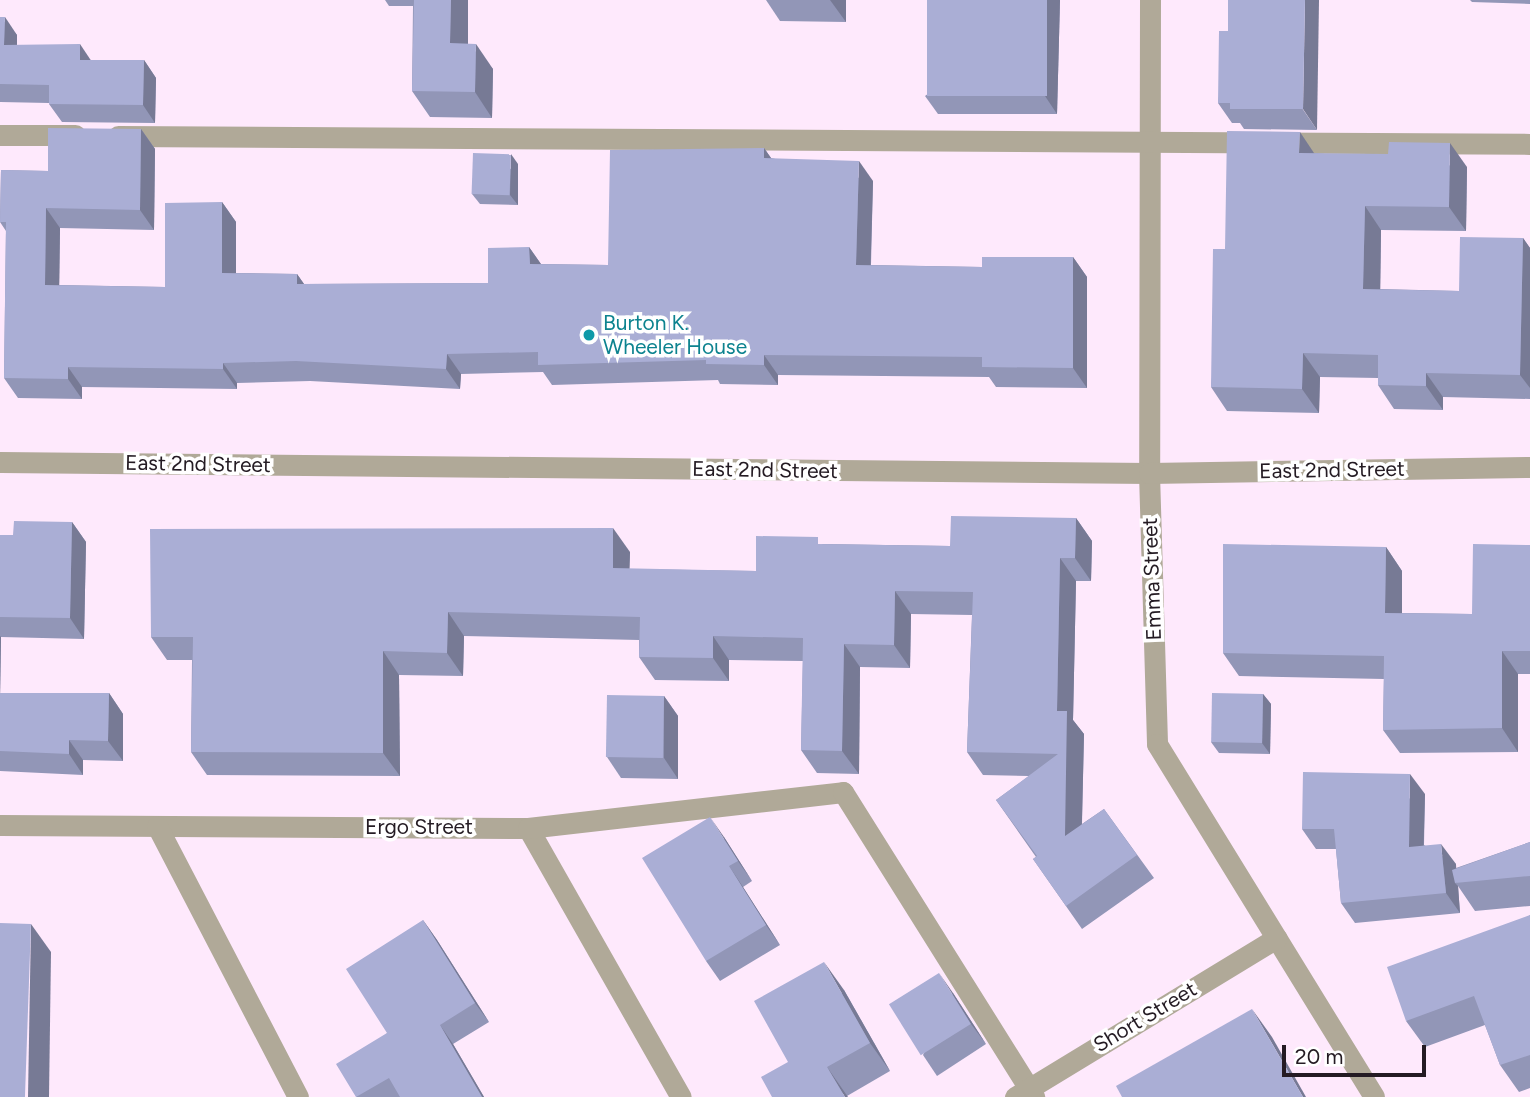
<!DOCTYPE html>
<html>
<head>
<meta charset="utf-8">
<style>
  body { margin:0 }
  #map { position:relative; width:1530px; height:1097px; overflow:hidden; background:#fee9fc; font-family:Figtree,sans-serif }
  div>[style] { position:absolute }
  .minor>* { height:21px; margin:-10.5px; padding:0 10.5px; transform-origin:10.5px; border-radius:10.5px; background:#b0a998 }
  .wall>* { inset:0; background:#9296b7 }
  .shaded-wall>* { inset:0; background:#777a95 }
  .building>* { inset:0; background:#aaaed5; transform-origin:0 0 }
  .dots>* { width:19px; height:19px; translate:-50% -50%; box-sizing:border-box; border:4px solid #fff; border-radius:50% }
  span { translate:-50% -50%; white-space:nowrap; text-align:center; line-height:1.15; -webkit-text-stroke:7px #fff; paint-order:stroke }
  .culture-label { font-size:21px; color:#0d838f }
  .left { translate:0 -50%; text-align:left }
  .street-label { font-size:21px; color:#241b23 }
  .scale { position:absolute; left:1282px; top:1045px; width:144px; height:32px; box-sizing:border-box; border:4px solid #241b23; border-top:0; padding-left:9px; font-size:21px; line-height:24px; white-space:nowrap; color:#241b23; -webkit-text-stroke:5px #fff; paint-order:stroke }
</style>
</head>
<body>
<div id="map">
  <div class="minor">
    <i style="left:1150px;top:0;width:473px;rotate:90.1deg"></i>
    <i style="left:1149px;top:473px;width:271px;rotate:88.3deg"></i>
    <i style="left:1157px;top:744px;width:414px;rotate:58.4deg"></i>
    <i style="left:0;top:135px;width:75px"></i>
    <i style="left:118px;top:136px;width:1412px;rotate:0.32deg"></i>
    <i style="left:0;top:462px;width:1149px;rotate:0.55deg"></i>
    <i style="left:1149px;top:473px;width:381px;rotate:-0.9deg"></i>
    <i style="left:0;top:825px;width:528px;rotate:0.33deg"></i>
    <i style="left:528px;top:828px;width:309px;rotate:60.4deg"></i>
    <i style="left:157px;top:826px;width:305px;rotate:62.5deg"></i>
    <i style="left:528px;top:828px;width:317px;rotate:-6.5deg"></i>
    <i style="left:843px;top:792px;width:360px;rotate:57.9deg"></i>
    <i style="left:1015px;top:1097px;width:306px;rotate:-31.3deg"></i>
  </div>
  <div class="wall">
    <i style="clip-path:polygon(385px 0,468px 0,468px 44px,493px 69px,492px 118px,430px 117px,412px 91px,413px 6px,389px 6px)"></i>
    <i style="clip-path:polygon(766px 0,846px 0,846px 22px,780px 21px)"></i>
    <i style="clip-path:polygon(1060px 0,1057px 114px,938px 114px,925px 96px)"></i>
    <i style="clip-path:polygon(1228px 0,1317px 130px,1244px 129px,1240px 123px,1232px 123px,1218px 103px,1228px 31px)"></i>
    <i style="clip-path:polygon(1470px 0,1530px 0,1530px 4px,1472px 2px)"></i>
    <i style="clip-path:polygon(0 17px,17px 35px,17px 45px,91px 60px,144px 60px,156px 78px,155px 123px,62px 122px,49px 104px,49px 103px,0 102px)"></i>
    <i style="clip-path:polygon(141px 129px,155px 149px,154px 230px,60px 228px,59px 285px,165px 287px,222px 202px,236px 222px,236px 273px,297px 274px,304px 284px,488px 283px,529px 247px,541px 264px,608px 265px,764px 148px,771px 158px,873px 181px,871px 265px,982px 267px,1073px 257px,1087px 277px,1087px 388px,996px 387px,989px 377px,778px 375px,778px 385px,720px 384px,718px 380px,552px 385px,543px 372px,461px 374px,460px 389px,310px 381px,237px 383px,237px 389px,82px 387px,82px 399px,18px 398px,4px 378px,6px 231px,0 222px,1px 170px,48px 171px)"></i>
    <i style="clip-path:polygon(1314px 153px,1467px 167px,1466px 231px,1381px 230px,1380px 289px,1459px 291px,1523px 238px,1530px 248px,1530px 399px,1443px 397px,1443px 410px,1394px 409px,1378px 385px,1378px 378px,1320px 377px,1319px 413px,1227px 411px,1211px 387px,1225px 249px)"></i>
    <i style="clip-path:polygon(518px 164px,518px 205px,480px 204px,472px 194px)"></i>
    <i style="clip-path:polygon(1076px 518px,1092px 541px,1091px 581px,1076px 581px,1073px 720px,1084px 734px,1082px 824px,1104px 809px,1154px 878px,1082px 929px,1033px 859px,1036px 857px,996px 800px,1029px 776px,983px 775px,967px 752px,972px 615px,911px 614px,910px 668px,860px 667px,859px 774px,817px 773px,801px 750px,803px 661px,729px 660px,729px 681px,655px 680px,639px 657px,639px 640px,464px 636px,463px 676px,399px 675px,400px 776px,207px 775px,191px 752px,192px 660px,167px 660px,151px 637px,630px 552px,629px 569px,756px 571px,823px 544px,950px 546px)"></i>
    <i style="clip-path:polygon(72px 522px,86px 542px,84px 639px,1px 637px,0 693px,109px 693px,123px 714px,123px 761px,83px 760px,83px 775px,0 771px,0 535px,13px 535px)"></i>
    <i style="clip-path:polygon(1530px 545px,1530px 674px,1518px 674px,1518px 752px,1400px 753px,1383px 730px,1384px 679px,1239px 676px,1223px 653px,1386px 547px,1402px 571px,1402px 613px,1472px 614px)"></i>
    <i style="clip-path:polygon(1263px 694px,1271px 704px,1270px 754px,1219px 753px,1211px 742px)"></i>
    <i style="clip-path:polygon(664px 696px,678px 716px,678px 779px,621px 778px,607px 757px)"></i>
    <i style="clip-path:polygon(1425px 794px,1424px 845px,1456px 864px,1456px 868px,1530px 842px,1530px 906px,1475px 911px,1458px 886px,1460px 913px,1355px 923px,1341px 903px,1336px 849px,1316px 849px,1302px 829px)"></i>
    <i style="clip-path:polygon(724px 837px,752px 881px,743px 887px,780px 945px,720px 981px,706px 961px)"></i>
    <i style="clip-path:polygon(1530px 915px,1530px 1088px,1519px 1092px,1500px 1065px,1485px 1025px,1425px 1047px,1406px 1021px)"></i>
    <i style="clip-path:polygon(423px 920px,437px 940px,489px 1022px,453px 1044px,484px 1097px,356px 1097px,387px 1033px)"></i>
    <i style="clip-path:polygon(844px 990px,890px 1071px,847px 1096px,788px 1062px)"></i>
    <i style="clip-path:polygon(953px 993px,986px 1044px,937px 1076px,923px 1055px)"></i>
  </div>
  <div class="shaded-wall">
    <i style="clip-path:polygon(451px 0,468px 0,468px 68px,450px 43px)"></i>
    <i style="clip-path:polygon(830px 0,846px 0,846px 22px)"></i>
    <i style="clip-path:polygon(1047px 0,1060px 0,1057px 114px,1045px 96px)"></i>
    <i style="clip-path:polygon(1305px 0,1319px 0,1317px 130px,1303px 109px)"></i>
    <i style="clip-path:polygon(5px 17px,17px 35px,17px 63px,4px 45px)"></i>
    <i style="clip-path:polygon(80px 44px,92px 62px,80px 60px)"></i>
    <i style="clip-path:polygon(476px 44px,493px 69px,492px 118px,475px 92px)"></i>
    <i style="clip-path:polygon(144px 60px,156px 78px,155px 123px,143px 105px)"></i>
    <i style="clip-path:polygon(141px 129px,155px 149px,154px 230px,140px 210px)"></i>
    <i style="clip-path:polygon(1300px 132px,1316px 156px,1299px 153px)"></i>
    <i style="clip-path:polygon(1450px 143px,1467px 167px,1466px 231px,1449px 207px)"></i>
    <i style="clip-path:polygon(764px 148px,778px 168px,764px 158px)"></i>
    <i style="clip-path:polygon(511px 154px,518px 164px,518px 205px,510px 195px)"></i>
    <i style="clip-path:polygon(859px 161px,873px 181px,870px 285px,856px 265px)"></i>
    <i style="clip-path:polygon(222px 202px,236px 222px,236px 293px,222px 273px)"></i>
    <i style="clip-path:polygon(1365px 206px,1381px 230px,1380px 313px,1363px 289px)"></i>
    <i style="clip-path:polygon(46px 208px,60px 228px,59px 305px,45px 285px)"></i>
    <i style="clip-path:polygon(1523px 238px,1530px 248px,1530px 388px,1520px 375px)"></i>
    <i style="clip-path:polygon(529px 247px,543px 267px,530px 264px)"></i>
    <i style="clip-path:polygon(1073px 257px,1087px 277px,1087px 388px,1073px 368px)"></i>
    <i style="clip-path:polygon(297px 274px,311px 294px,297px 284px)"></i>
    <i style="clip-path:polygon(1303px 353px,1320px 377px,1319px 413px,1302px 389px)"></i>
    <i style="clip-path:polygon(447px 354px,461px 374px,460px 389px,446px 369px)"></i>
    <i style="clip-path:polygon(764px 355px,778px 375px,778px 385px,764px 365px)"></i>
    <i style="clip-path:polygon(223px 363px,237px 383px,237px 389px,223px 369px)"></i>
    <i style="clip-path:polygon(68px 367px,82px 387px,82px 399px,68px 379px)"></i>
    <i style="clip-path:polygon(1426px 373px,1443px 397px,1443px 410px,1426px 386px)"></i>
    <i style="clip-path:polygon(1076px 518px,1092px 541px,1091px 581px,1075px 558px)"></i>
    <i style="clip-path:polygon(72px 522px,86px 542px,84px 639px,70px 618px)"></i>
    <i style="clip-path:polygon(613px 528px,630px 552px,629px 591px,613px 568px)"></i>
    <i style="clip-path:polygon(1386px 547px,1402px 571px,1402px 636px,1385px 613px)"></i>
    <i style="clip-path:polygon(1060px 558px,1076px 581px,1073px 720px,1084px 734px,1081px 859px,1065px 836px,1057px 711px)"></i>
    <i style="clip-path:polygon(895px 591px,911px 614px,910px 668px,894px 645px)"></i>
    <i style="clip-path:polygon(448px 612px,464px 636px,463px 676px,447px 653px)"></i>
    <i style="clip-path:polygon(0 636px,1px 637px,0 703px)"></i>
    <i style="clip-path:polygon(713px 636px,729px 660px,729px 681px,713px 658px)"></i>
    <i style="clip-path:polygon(844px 644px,860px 667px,859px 774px,842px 751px)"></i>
    <i style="clip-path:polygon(383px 651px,399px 675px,400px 776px,383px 753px)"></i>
    <i style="clip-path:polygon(1502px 651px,1518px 674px,1518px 752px,1502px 728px)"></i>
    <i style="clip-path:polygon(109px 693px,123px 714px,123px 761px,108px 741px)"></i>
    <i style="clip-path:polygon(1263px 694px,1271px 704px,1270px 754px,1262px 743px)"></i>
    <i style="clip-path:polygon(664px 696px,678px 716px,678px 779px,664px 758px)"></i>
    <i style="clip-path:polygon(69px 740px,83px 760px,83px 775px,69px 754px)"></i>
    <i style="clip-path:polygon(1410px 774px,1425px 794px,1423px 867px,1409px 847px)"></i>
    <i style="clip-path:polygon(710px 817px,724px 837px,752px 881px,738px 861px)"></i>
    <i style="clip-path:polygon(1441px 844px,1456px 864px,1457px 883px,1455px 883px,1458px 886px,1460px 913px,1446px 893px)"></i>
    <i style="clip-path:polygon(729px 866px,743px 887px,780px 945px,766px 925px)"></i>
    <i style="clip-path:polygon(423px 920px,437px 940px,489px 1022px,475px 1003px)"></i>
    <i style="clip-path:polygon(31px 924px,51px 952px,49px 1097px,28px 1097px)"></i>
    <i style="clip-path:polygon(824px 962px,844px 990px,890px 1071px,870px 1043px)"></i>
    <i style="clip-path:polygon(939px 973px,953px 993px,986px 1044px,971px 1024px)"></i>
    <i style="clip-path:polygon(1252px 1009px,1272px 1037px,1306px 1097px,1303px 1097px)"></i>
    <i style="clip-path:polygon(440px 1025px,453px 1044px,484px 1097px,482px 1097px)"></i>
    <i style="clip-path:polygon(827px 1067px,848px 1097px,845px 1097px)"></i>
  </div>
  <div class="building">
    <i style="clip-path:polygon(414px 0,451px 0,450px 43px,476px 44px,475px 92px,412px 91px)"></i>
    <i style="left:927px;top:0;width:120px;height:96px"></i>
    <i style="clip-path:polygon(1228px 0,1305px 0,1303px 109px,1230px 109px,1230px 103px,1218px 103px,1219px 31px,1228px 31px)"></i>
    <i style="clip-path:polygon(0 17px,5px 17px,4px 45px,80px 44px,80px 60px,144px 60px,143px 105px,49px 104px,49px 85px,0 84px)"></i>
    <i style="clip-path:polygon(48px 128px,141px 129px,140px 210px,46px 208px,45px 285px,165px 287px,165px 203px,222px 202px,222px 273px,297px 274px,297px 284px,488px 283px,488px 248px,529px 247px,530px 264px,608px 265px,610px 150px,764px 148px,764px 158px,859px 161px,856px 265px,982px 267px,982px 257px,1073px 257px,1073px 368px,982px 367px,982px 357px,764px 355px,764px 365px,706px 364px,706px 360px,538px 365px,538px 352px,447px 354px,446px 369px,296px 361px,223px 363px,223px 369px,68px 367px,68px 379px,4px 378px,6px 222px,0 222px,1px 170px,48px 171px)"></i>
    <i style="clip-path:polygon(1227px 131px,1300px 132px,1299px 153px,1388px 154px,1389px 142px,1450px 143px,1449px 207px,1365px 206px,1363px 289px,1459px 291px,1460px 237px,1523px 238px,1520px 375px,1426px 373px,1426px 386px,1378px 385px,1378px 355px,1303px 353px,1302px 389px,1211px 387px,1213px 249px,1225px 249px)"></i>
    <i style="left:473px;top:153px;width:38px;height:41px;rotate:2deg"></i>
    <i style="clip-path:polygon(951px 516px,1076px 518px,1075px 558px,1060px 558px,1057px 711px,1067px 711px,1065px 836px,1104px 809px,1137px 855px,1066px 906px,1033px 859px,1037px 856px,996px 800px,1058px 754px,967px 752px,973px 592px,895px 591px,894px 645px,844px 644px,842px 751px,801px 750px,803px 638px,713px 636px,713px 658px,639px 657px,640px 617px,448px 612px,447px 653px,383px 651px,383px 753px,191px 752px,193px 637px,151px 637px,150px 529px,613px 528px,613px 568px,756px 571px,756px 536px,818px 537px,818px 544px,950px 546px)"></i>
    <i style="clip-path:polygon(14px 521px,72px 522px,70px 618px,0 617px,0 535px,13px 535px)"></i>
    <i style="clip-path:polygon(1223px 544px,1386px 547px,1385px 613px,1472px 614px,1473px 544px,1530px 545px,1530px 651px,1502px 651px,1502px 728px,1383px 730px,1384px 656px,1223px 653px)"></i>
    <i style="clip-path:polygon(0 693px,109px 693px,108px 741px,69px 740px,69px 754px,0 751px)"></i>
    <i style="left:1212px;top:693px;width:51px;height:49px;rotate:1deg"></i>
    <i style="left:607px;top:695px;width:57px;height:62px;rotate:1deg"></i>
    <i style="clip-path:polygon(1303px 772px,1410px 774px,1409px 847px,1441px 844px,1446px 893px,1341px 903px,1334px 829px,1302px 829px)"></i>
    <i style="clip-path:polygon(710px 817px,738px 861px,729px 866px,766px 925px,706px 961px,642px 858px)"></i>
    <i style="clip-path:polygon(1530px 842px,1530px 876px,1455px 883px,1452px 870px)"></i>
    <i style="clip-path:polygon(1530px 915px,1530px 1055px,1500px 1065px,1474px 996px,1406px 1021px,1387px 967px)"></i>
    <i style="clip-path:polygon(423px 920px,475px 1003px,440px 1025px,482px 1097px,400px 1097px,389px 1078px,356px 1097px,336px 1064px,387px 1033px,346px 969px)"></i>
    <i style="left:0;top:923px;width:31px;height:174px;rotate:2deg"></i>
    <i style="clip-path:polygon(824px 962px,870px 1043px,827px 1067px,845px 1097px,772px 1097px,761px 1077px,788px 1062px,754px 1001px)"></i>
    <i style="left:939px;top:973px;width:60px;height:59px;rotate:58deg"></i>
    <i style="clip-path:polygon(1252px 1009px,1303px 1097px,1122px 1097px,1116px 1086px)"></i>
  </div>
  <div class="dots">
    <i style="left:589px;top:335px;background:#0f9aa8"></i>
  </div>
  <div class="culture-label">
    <span class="left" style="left:603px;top:335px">Burton K.<br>Wheeler House</span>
  </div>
  <div class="street-label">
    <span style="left:198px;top:464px;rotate:1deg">East 2nd Street</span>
    <span style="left:765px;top:470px;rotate:1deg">East 2nd Street</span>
    <span style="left:1332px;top:470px;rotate:-1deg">East 2nd Street</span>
    <span style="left:1152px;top:579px;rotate:-92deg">Emma Street</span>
    <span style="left:419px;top:827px">Ergo Street</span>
    <span style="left:1145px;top:1017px;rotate:-31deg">Short Street</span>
  </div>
  <div class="scale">20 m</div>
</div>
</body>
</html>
